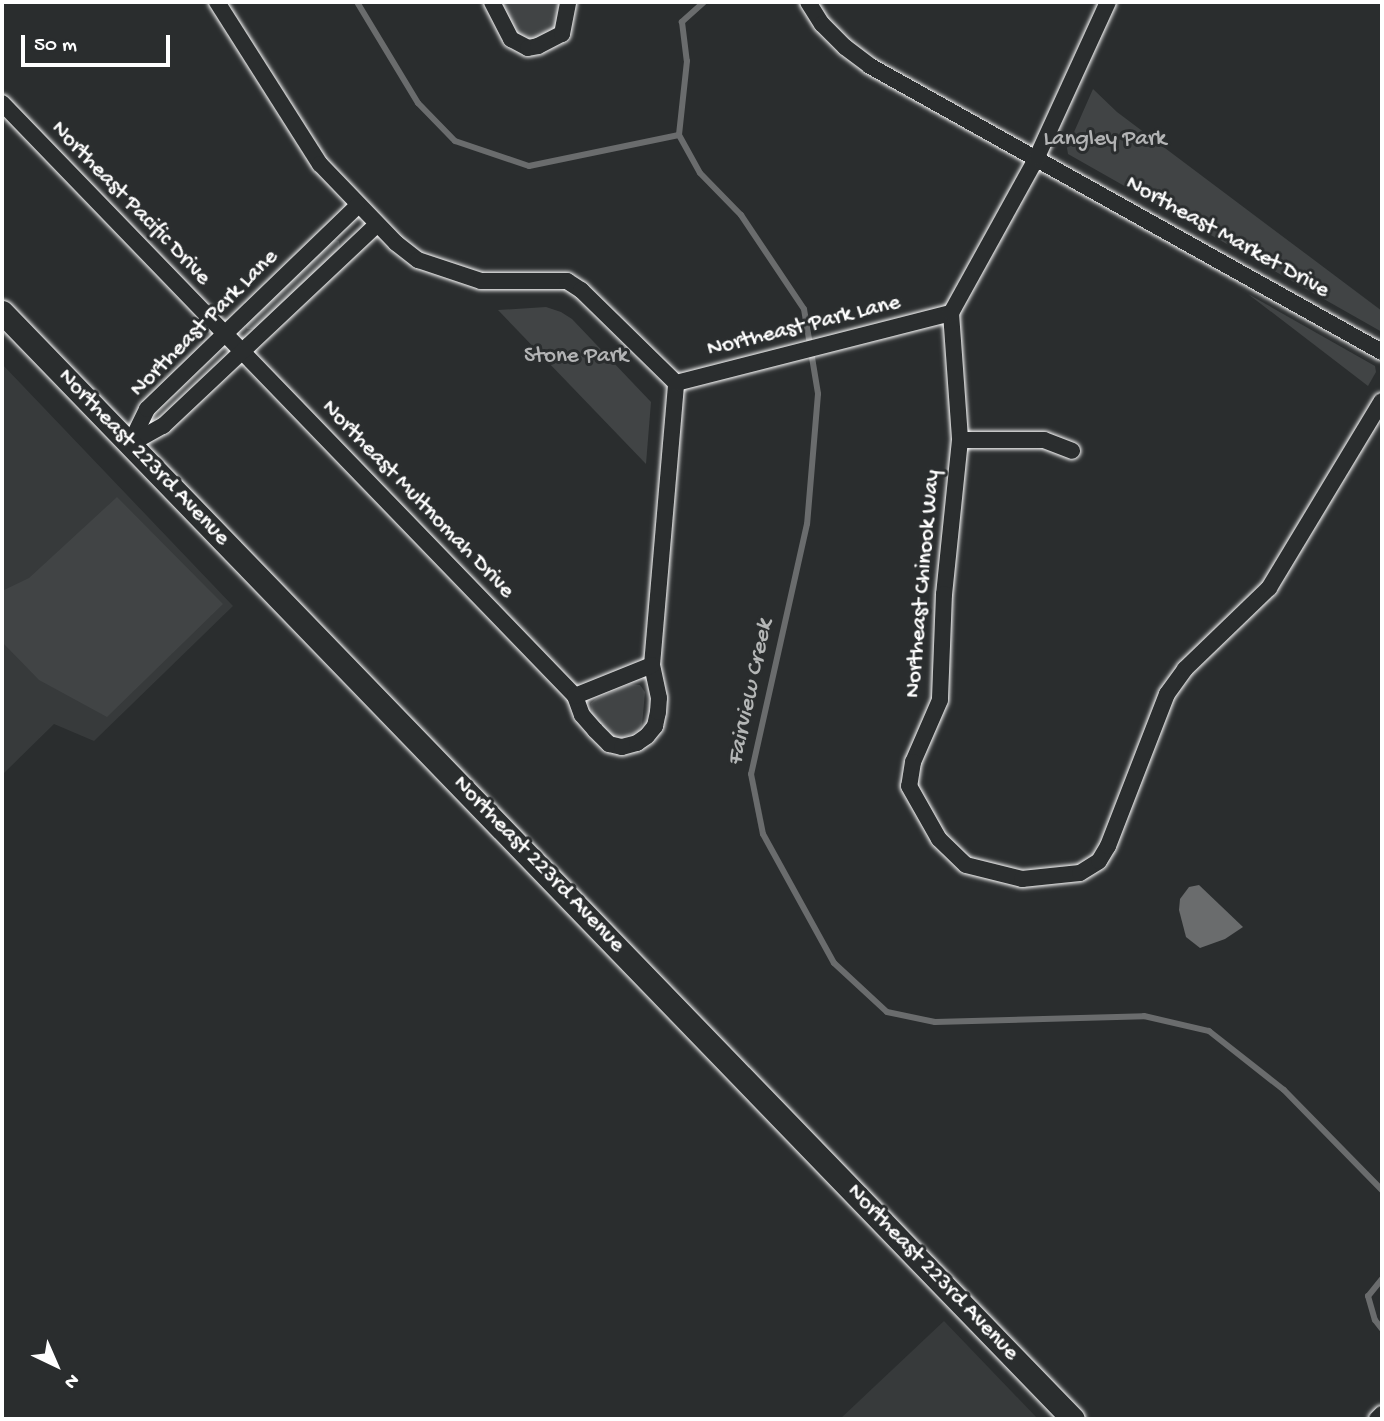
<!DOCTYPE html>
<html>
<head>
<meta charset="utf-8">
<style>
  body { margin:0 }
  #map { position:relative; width:1384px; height:1421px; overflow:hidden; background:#2a2d2e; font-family:"Gochi Hand",sans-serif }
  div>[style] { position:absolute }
  .built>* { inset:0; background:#373a3b }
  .green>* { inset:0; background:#414445 }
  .water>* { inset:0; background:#6a6c6d }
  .stream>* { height:6px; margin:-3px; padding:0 3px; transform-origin:3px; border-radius:3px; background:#6a6c6d }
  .roads { filter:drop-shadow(0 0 2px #fff) drop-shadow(0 0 2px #fff) }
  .minor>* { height:16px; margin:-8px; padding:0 8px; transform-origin:8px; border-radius:8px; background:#2a2d2e }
  .secondary>* { height:23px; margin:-11.5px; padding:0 11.5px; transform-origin:11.5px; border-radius:11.5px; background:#2a2d2e }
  span { translate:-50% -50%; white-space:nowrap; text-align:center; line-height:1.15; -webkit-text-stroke:6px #2a2d2e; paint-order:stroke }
  .park-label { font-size:23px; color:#b3b4b5 }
  .street-label { font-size:23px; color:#fff }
  .water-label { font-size:24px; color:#b4b6b6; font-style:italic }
  .frame { position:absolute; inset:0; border:4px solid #fff; pointer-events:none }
  .north { position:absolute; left:21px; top:1330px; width:70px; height:70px; -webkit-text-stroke:5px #2a2d2e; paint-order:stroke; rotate:136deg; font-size:19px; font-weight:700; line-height:28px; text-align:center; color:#fff }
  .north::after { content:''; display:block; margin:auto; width:24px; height:32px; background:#fff; clip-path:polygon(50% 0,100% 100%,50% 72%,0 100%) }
  .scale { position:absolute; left:21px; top:35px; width:149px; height:32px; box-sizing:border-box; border:4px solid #fff; border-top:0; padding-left:9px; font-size:21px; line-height:24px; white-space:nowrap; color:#fff; -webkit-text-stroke:5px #2a2d2e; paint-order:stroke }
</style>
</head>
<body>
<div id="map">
  <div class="built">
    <i style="clip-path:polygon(2px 364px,233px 606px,94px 741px,54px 724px,2px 775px)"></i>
    <i style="clip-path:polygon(944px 1321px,1038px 1419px,840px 1419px)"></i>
  </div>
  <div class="green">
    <i style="clip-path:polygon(498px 2px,559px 2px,556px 25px,554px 30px,530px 42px,517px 38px)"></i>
    <i style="clip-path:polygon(1093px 89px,1117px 112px,1382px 311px,1382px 332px,1068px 154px,1067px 148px)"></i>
    <i style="clip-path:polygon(331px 239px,339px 241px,340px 248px,256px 329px,247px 329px,245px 323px)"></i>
    <i style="clip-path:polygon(1248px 294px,1375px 366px,1376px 372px,1368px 386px)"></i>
    <i style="clip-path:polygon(546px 307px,561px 312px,572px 319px,651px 402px,646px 464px,498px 310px)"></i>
    <i style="clip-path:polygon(117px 497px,223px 604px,107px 717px,39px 680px,2px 642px,2px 591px,29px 578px)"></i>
    <i style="clip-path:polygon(630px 684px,640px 685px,645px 692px,642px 725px,638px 731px,622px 738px,614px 737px,592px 715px,591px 703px,596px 699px)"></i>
  </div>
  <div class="water">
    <i style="clip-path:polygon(1199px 885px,1243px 927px,1225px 939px,1200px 948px,1186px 937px,1179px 910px,1180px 899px,1189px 887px)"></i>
  </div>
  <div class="stream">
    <i style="left:357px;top:2px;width:118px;rotate:58.9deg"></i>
    <i style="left:418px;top:103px;width:53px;rotate:45.8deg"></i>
    <i style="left:455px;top:141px;width:78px;rotate:18.7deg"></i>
    <i style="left:529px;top:166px;width:153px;rotate:-11.7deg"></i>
    <i style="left:704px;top:2px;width:30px;rotate:138deg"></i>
    <i style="left:682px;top:22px;width:39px;rotate:83deg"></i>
    <i style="left:687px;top:61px;width:74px;rotate:96.2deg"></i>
    <i style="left:679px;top:135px;width:43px;rotate:61.1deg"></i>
    <i style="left:700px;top:173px;width:59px;rotate:45.7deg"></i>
    <i style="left:741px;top:215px;width:113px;rotate:56.2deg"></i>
    <i style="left:804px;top:309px;width:86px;rotate:80.6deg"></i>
    <i style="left:818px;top:394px;width:130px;rotate:94.8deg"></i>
    <i style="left:807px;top:524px;width:256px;rotate:102.6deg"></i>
    <i style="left:751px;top:774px;width:61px;rotate:78.7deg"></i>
    <i style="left:763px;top:834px;width:147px;rotate:61.2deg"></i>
    <i style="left:834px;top:963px;width:72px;rotate:42.8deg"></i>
    <i style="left:887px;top:1012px;width:49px;rotate:11.8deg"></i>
    <i style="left:935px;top:1022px;width:209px;rotate:-1.6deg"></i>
    <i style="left:1144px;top:1016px;width:67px;rotate:13deg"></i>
    <i style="left:1209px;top:1031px;width:95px;rotate:38.2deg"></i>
    <i style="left:1284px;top:1090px;width:140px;rotate:45.6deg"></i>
    <i style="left:1382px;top:1279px;width:22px;rotate:129deg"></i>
    <i style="left:1368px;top:1296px;width:25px;rotate:74deg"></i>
    <i style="left:1375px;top:1320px;width:11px;rotate:52deg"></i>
  </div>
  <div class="roads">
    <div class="minor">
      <i style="left:217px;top:2px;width:192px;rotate:57.6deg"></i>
      <i style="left:320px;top:164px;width:110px;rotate:46.1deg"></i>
      <i style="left:396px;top:243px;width:28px;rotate:38deg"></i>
      <i style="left:418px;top:260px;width:66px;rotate:18.4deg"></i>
      <i style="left:481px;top:281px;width:86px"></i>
      <i style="left:567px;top:281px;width:17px;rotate:33deg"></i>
      <i style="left:581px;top:290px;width:133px;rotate:44.4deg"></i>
      <i style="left:492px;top:2px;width:42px;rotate:62.8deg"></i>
      <i style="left:511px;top:39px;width:19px;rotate:28deg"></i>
      <i style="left:528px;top:48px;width:10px;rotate:-11deg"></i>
      <i style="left:538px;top:46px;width:27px;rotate:-27deg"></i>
      <i style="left:562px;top:34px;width:33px;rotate:-79deg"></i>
      <i style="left:808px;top:2px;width:26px;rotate:58deg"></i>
      <i style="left:822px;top:24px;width:33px;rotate:45deg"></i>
      <i style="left:845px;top:47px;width:31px;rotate:37deg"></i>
      <i style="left:870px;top:66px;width:586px;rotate:29.19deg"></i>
      <i style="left:2px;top:103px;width:825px;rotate:45.98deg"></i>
      <i style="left:575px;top:696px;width:20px;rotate:70deg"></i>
      <i style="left:582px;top:715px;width:20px;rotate:49deg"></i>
      <i style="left:595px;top:730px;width:20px;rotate:45deg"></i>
      <i style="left:609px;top:744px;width:13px;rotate:13deg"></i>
      <i style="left:622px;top:747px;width:16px;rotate:-15deg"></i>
      <i style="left:637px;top:743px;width:12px;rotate:-35deg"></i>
      <i style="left:647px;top:736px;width:13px;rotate:-51deg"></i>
      <i style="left:655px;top:726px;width:14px;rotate:-78deg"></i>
      <i style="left:658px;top:712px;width:14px;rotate:-86deg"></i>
      <i style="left:659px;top:698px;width:34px;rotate:-102deg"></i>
      <i style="left:652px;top:665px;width:283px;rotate:-85.1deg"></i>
      <i style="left:951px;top:313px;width:127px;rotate:85.9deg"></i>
      <i style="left:960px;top:440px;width:155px;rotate:95.9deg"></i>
      <i style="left:944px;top:594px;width:106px;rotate:92.2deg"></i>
      <i style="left:940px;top:700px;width:68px;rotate:113.5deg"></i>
      <i style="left:913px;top:762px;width:24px;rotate:99deg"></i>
      <i style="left:909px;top:786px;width:61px;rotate:60.5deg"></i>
      <i style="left:939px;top:839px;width:37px;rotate:44deg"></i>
      <i style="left:966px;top:865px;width:58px;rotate:14deg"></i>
      <i style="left:1022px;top:879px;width:58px;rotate:-5.9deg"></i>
      <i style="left:1080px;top:873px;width:22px;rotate:-32deg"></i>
      <i style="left:1099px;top:861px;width:17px;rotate:-59deg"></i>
      <i style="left:1108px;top:846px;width:163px;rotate:-68.8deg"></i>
      <i style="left:1167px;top:694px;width:31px;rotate:-54deg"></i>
      <i style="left:1185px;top:669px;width:117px;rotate:-44deg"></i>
      <i style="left:1269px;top:588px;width:218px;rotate:-58.9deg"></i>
      <i style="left:676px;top:383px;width:284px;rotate:-14.3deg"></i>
      <i style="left:951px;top:313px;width:178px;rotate:-61.1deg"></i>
      <i style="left:1037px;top:157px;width:170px;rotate:-65.4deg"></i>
      <i style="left:960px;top:440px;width:84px"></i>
      <i style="left:1044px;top:440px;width:30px;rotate:21deg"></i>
      <i style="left:130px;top:444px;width:39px;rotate:-64deg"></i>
      <i style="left:147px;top:409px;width:292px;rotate:-44deg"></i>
      <i style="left:130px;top:444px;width:38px;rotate:-29deg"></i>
      <i style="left:163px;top:426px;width:293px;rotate:-43.3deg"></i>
      <i style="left:575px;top:696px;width:83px;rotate:-21.9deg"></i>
      <i style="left:1377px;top:1419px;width:7px;rotate:-45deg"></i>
    </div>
    <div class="secondary">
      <i style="left:2px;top:312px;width:1540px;rotate:45.95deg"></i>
    </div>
  </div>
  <div class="park-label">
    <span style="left:1105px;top:140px">Langley Park</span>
    <span style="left:576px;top:357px">Stone Park</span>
  </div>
  <div class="street-label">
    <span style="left:130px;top:204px;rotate:46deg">Northeast Pacific Drive</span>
    <span style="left:1227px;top:238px;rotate:29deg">Northeast Market Drive</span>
    <span style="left:205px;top:324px;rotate:-45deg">Northeast Park Lane</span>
    <span style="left:804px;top:327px;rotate:-14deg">Northeast Park Lane</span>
    <span style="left:143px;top:458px;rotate:46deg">Northeast 223rd Avenue</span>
    <span style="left:417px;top:500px;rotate:46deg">Northeast Multnomah Drive</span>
    <span style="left:924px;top:584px;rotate:-85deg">Northeast Chinook Way</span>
    <span style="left:538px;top:865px;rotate:46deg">Northeast 223rd Avenue</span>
    <span style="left:932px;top:1273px;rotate:46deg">Northeast 223rd Avenue</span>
  </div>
  <div class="water-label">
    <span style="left:751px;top:693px;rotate:-78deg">Fairview Creek</span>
  </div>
  <div class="frame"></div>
  <div class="north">N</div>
  <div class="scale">50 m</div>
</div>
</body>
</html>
